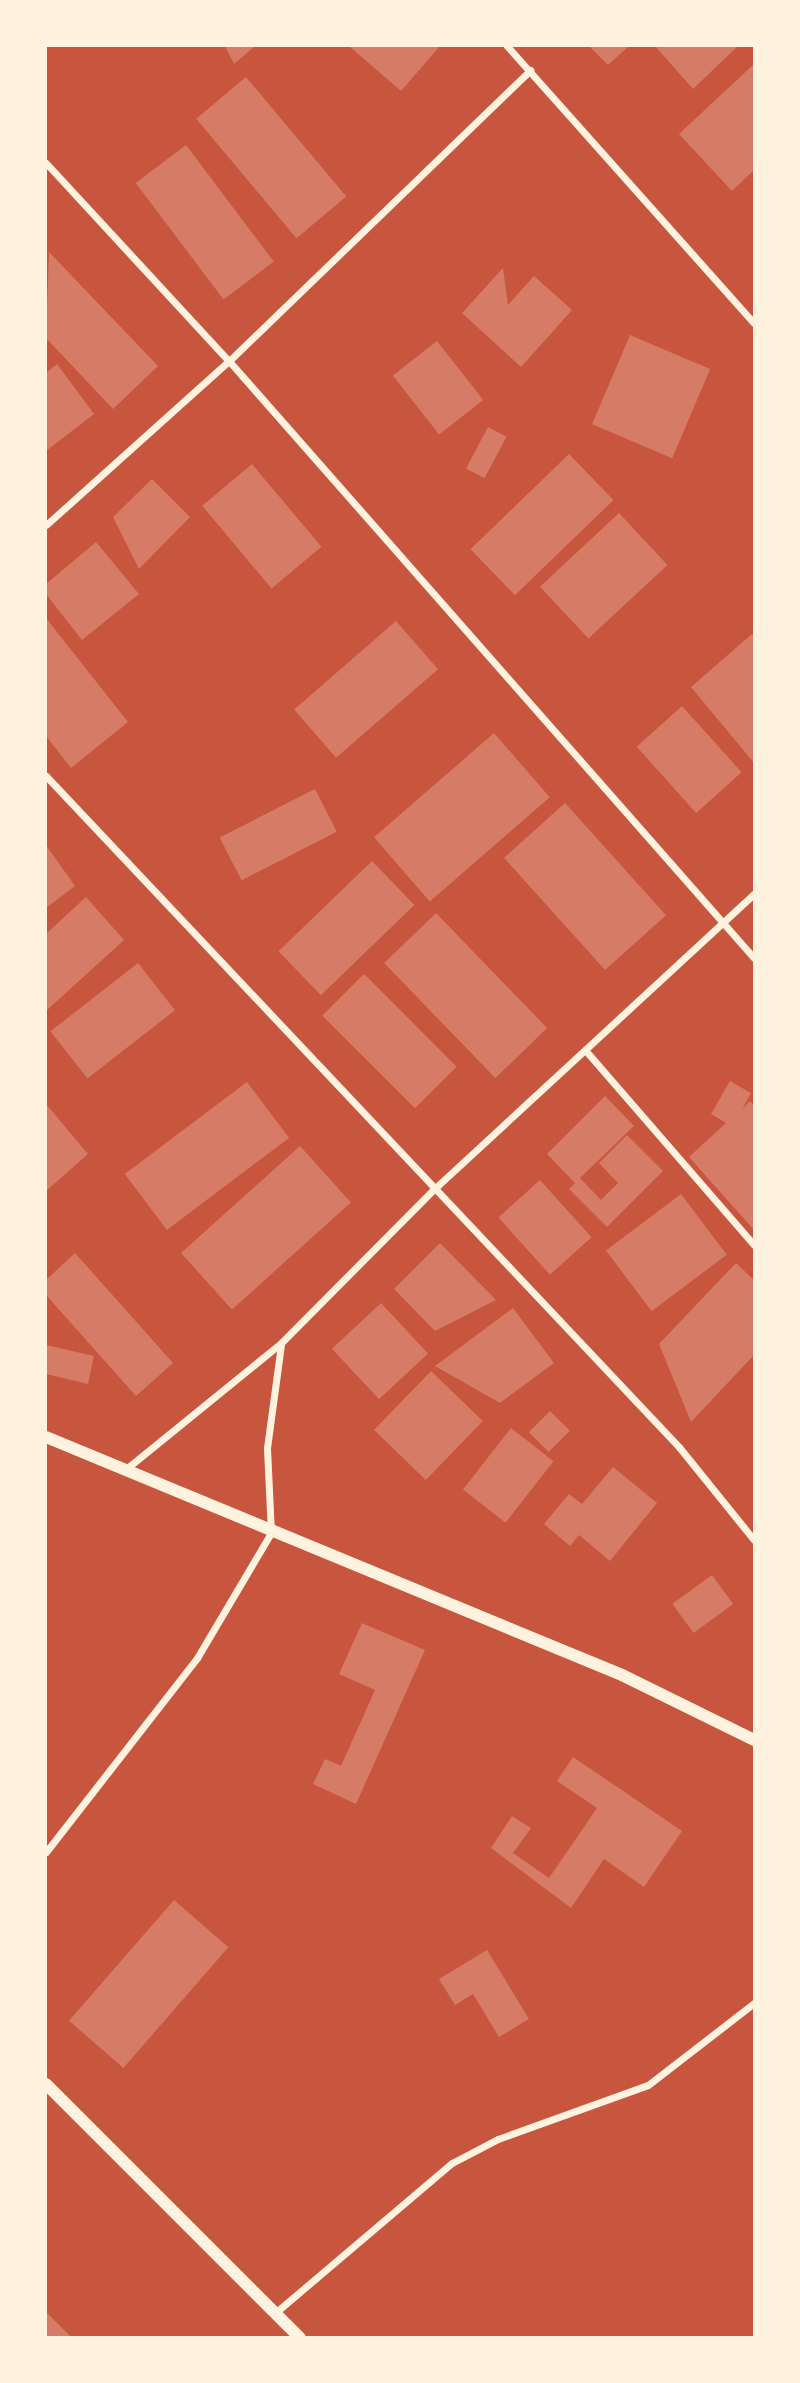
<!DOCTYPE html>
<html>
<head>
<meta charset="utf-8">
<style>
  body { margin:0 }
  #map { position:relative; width:800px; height:2383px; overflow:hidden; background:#c8553d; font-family:Quicksand,sans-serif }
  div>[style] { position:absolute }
  .building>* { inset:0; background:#d67c66; transform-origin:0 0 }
  .minor>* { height:7px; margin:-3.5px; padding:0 3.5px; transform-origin:3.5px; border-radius:3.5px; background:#fff3e0 }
  .tertiary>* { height:12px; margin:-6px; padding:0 6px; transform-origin:6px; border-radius:6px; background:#fff3e0 }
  span { translate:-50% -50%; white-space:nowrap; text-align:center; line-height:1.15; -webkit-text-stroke:5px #fff3e0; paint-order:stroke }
  .frame { position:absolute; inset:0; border:47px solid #fff3e0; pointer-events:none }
</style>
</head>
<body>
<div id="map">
  <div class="building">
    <i style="clip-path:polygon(225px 46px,255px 46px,234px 64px)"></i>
    <i style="clip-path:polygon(349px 46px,440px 46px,401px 91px)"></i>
    <i style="clip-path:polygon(589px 46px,629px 46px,608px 65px)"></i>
    <i style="clip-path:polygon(655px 46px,738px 46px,693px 89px)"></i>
    <i style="clip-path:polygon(754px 64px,754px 170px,732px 191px,679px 134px)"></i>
    <i style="left:246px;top:77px;width:156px;height:65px;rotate:50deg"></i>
    <i style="left:186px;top:145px;width:146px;height:63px;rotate:53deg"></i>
    <i style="clip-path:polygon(49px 252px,158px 366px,113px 409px,46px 338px)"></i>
    <i style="clip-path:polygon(503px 268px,508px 305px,534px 276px,572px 310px,521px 367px,462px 313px)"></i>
    <i style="left:630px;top:335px;width:87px;height:97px;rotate:23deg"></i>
    <i style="left:437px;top:341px;width:75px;height:56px;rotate:52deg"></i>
    <i style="clip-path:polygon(57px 364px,94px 414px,46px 451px,46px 373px)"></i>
    <i style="left:488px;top:427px;width:21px;height:47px;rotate:28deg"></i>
    <i style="left:569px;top:454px;width:64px;height:137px;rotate:46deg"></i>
    <i style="left:252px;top:464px;width:108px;height:65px;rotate:50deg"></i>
    <i style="clip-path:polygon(152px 479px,190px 517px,139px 569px,113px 517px)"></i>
    <i style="left:619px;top:513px;width:71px;height:108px;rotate:47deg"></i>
    <i style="clip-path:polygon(96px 542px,139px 594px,82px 640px,46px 594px,46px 584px)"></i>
    <i style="clip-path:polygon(46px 618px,128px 722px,71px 768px,46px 736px)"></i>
    <i style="left:396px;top:621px;width:64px;height:135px;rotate:49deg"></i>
    <i style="clip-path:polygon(752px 634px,754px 637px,754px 763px,691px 687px)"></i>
    <i style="left:682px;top:706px;width:89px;height:61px;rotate:48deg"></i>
    <i style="left:494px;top:733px;width:85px;height:159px;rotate:49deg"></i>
    <i style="left:315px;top:789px;width:48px;height:107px;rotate:63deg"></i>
    <i style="left:565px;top:803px;width:151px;height:82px;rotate:48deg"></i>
    <i style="clip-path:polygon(46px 845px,75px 886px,46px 908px)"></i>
    <i style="left:372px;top:861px;width:61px;height:130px;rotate:46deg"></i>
    <i style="clip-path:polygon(86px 897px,124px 940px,46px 1011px,46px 934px)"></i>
    <i style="left:436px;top:913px;width:160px;height:72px;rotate:46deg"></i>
    <i style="left:138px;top:963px;width:60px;height:111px;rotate:52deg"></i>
    <i style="left:364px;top:974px;width:131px;height:59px;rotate:45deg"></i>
    <i style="clip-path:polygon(730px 1081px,751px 1093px,742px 1109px,750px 1101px,754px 1106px,754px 1230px,689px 1157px,726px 1123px,711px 1114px)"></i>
    <i style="left:247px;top:1082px;width:70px;height:153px;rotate:53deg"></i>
    <i style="clip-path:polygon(605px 1096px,634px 1126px,580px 1178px,601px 1200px,618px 1183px,599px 1163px,627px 1135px,663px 1171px,607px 1227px,569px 1189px,575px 1183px,547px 1154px)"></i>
    <i style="clip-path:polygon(46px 1104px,88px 1154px,46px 1191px)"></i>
    <i style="left:300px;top:1146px;width:76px;height:160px;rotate:48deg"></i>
    <i style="left:540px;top:1180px;width:77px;height:56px;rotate:48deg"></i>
    <i style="left:681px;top:1194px;width:76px;height:94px;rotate:53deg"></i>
    <i style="clip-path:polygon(440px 1243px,496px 1300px,435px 1331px,394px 1289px)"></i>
    <i style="clip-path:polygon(75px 1253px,173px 1363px,136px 1396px,46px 1295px,46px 1280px)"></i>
    <i style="clip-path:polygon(736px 1263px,754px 1280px,754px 1355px,691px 1422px,659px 1344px)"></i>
    <i style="left:381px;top:1303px;width:69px;height:67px;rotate:47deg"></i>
    <i style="clip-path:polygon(513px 1308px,554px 1363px,500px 1403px,435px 1366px)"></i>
    <i style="clip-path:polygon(46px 1345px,94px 1356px,88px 1384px,46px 1374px)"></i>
    <i style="left:431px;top:1371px;width:72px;height:82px;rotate:44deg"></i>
    <i style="left:550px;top:1411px;width:28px;height:30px;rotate:45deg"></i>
    <i style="left:511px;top:1428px;width:54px;height:78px;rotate:38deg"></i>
    <i style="clip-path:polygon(613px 1467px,657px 1503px,610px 1561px,579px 1535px,570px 1546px,544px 1524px,569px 1494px,582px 1504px)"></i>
    <i style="left:712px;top:1575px;width:36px;height:49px;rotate:54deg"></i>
    <i style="clip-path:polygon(362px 1623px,425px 1650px,356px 1804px,313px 1784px,325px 1759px,341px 1766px,375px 1690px,339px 1674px)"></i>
    <i style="clip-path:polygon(573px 1757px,682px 1831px,644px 1887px,604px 1859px,571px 1908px,491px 1848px,512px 1816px,531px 1828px,513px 1853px,549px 1878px,597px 1808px,557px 1781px)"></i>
    <i style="left:174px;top:1900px;width:72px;height:160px;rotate:41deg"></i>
    <i style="clip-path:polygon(487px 1950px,529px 2019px,499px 2037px,473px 1994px,455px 2005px,439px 1979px)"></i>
    <i style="clip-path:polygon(46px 2312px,72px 2338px,46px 2338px)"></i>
  </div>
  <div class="minor">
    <i style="left:507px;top:46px;width:371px;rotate:48.3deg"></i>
    <i style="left:46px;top:163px;width:270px;rotate:47.3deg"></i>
    <i style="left:229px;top:361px;width:795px;rotate:48.67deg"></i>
    <i style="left:46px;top:525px;width:246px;rotate:-41.9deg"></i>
    <i style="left:229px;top:361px;width:419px;rotate:-44deg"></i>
    <i style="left:46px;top:776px;width:922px;rotate:46.67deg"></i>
    <i style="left:679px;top:1447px;width:119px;rotate:51.1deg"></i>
    <i style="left:586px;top:1051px;width:257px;rotate:49.1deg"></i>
    <i style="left:126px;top:1469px;width:200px;rotate:-39.1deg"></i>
    <i style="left:281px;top:1343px;width:216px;rotate:-45.2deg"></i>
    <i style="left:433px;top:1190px;width:437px;rotate:-42.7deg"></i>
    <i style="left:46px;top:1852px;width:246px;rotate:-52.1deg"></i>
    <i style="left:197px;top:1658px;width:145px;rotate:-59.4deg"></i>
    <i style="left:271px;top:1533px;width:85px;rotate:-92.7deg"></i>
    <i style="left:267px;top:1448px;width:105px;rotate:-82.3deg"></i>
    <i style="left:275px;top:2313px;width:232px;rotate:-40.3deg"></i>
    <i style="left:452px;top:2163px;width:52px;rotate:-27.6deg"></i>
    <i style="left:498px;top:2139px;width:159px;rotate:-19.8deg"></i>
    <i style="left:648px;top:2085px;width:134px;rotate:-37.7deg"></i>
  </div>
  <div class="tertiary">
    <i style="left:46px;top:1437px;width:623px;rotate:22.45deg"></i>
    <i style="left:622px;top:1675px;width:147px;rotate:26.2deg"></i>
    <i style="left:46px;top:2084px;width:359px;rotate:45deg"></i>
  </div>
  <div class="frame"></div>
</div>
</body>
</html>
